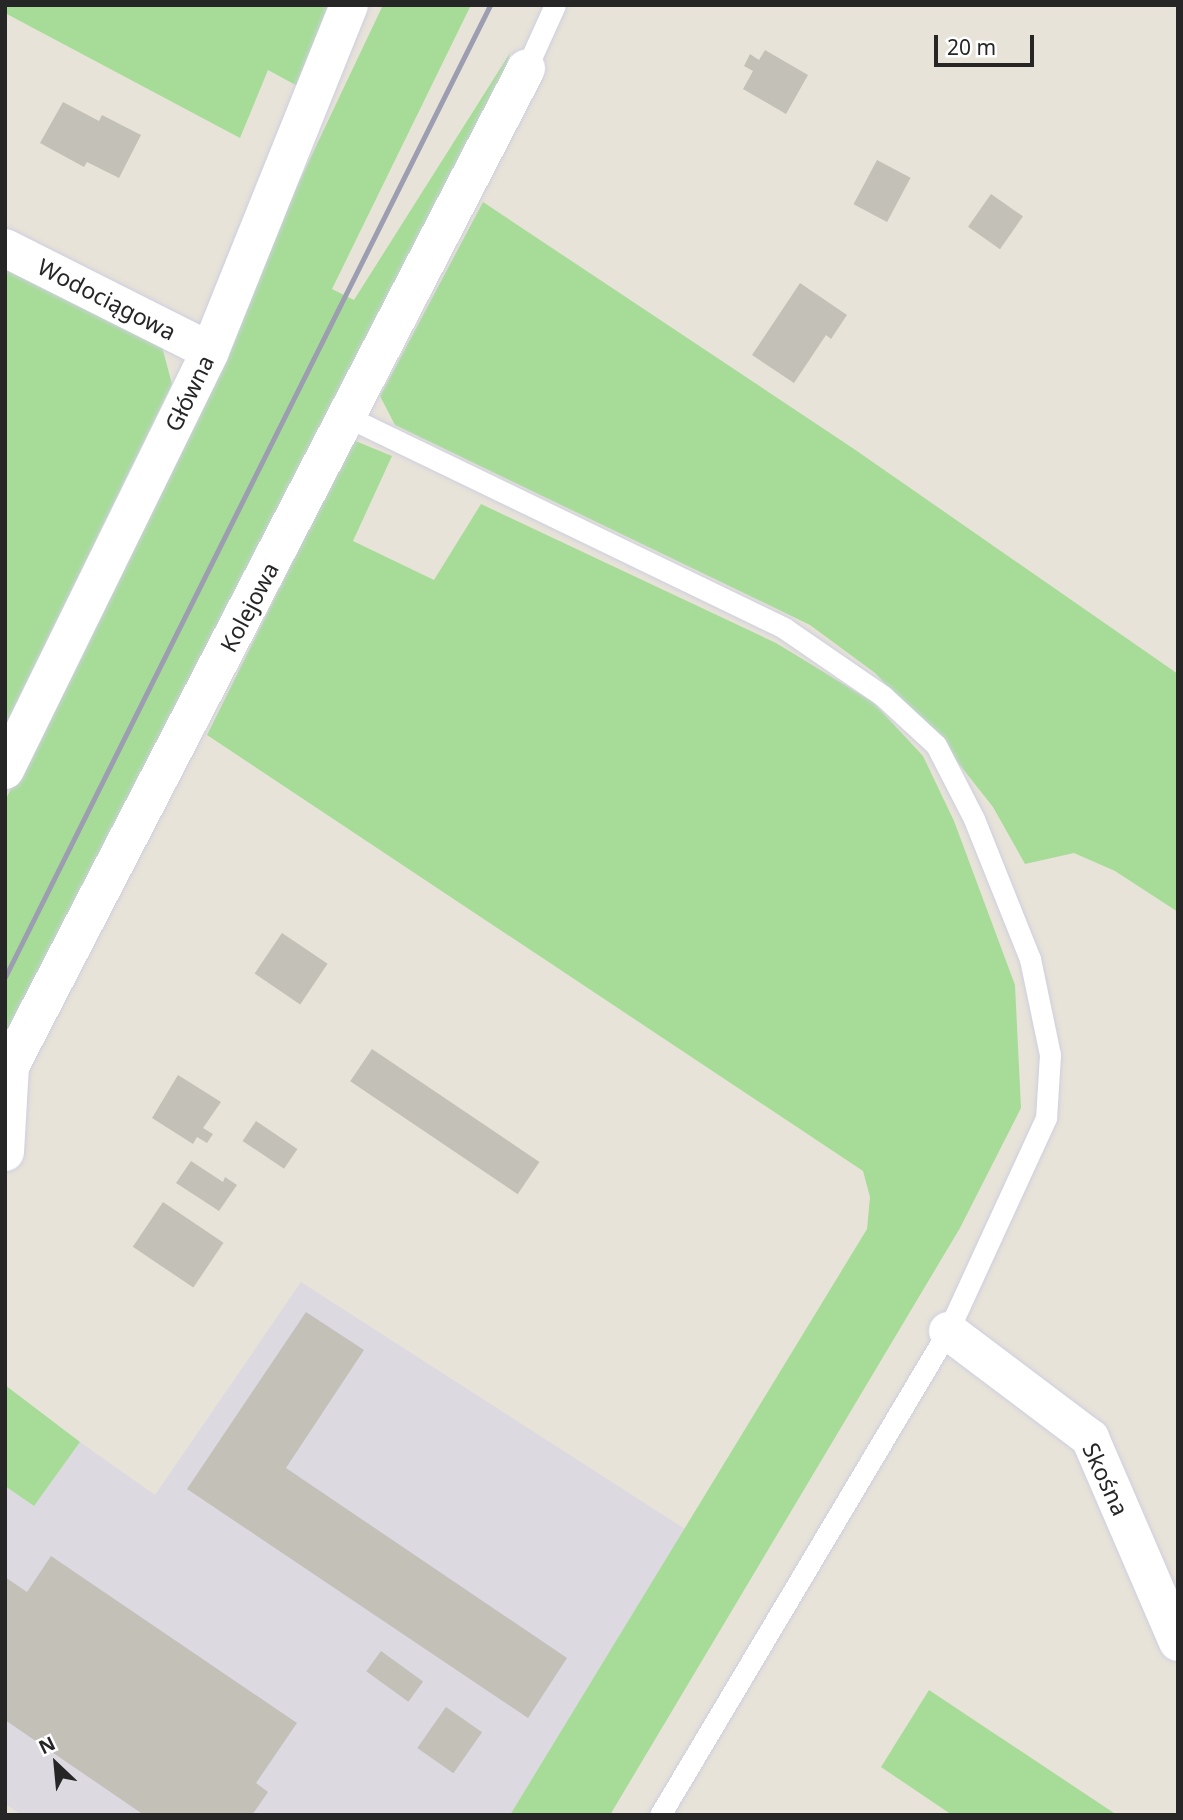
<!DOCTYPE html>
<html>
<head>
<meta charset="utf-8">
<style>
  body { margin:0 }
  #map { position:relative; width:1183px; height:1820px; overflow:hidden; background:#e8e3d8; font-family:"Noto Sans",sans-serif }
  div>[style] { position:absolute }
  .industrial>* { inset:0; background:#dcd9e1 }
  .green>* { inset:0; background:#a7dc98 }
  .building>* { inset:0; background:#c3c0b8; transform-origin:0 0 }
  .roads { filter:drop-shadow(0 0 2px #cecfdf) drop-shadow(0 0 2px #cecfdf) }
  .lane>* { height:21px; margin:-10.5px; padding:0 10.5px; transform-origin:10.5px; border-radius:10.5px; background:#fff }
  .street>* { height:38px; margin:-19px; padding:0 19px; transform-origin:19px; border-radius:19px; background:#fff }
  .rail>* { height:5px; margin:-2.5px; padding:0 2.5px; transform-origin:2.5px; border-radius:2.5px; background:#9c9db0 }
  span { translate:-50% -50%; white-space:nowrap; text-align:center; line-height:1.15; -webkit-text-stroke:5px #fff; paint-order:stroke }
  .street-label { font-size:23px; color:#262626 }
  .frame { position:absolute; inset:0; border:7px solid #262626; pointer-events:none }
  .north { position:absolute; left:21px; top:1729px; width:70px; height:70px; -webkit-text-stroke:5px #fff; paint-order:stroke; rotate:334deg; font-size:19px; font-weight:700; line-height:28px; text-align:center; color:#262626 }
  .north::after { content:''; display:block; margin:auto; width:24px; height:32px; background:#262626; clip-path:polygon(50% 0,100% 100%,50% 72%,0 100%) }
  .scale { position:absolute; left:934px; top:35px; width:100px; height:32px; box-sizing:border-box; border:4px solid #262626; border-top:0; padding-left:9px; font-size:21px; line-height:24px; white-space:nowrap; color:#262626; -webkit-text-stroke:5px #fff; paint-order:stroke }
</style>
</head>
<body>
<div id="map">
  <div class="industrial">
    <i style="clip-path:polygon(301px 1282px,685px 1529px,510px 1815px,22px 1815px,5px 1804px,5px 1486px,34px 1506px,80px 1442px,155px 1495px)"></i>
  </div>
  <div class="green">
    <i style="clip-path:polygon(5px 5px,334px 5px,303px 89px,268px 70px,240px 138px,5px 13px)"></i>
    <i style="clip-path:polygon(383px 5px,471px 5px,332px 289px,354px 300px,510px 53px,497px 104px,5px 1056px,5px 801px)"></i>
    <i style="clip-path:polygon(483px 202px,854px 449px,1178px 674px,1178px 912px,1115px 871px,1074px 853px,1025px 864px,993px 807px,944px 745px,875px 673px,810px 625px,395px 425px,380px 396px)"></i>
    <i style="clip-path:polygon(5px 269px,162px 347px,172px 384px,5px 726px)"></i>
    <i style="clip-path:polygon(353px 440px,392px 456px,353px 541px,434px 580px,481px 504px,776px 643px,873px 702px,923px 756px,954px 821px,1015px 985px,1021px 1108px,960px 1228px,610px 1815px,510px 1815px,867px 1229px,870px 1197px,863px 1171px,207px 735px)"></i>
    <i style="clip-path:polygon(5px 1385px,80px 1442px,34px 1506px,5px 1486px)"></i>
    <i style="clip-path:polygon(929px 1690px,1117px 1815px,952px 1815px,881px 1767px)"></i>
  </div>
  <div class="building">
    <i style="clip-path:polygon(765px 50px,808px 75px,786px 114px,743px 89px,753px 71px,744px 66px,750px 54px,759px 60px)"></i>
    <i style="clip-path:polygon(63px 102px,99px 121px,102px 115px,141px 135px,119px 178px,87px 162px,84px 167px,40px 143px)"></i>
    <i style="left:877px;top:160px;width:38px;height:50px;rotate:28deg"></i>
    <i style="left:991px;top:194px;width:39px;height:40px;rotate:35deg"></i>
    <i style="clip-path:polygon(800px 283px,847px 315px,831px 339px,826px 335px,794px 383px,752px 355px)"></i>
    <i style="left:282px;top:933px;width:55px;height:49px;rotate:34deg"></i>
    <i style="left:372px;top:1049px;width:202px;height:39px;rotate:34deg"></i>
    <i style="clip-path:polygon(178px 1075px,221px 1102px,203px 1128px,213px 1134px,207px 1143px,197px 1137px,193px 1144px,152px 1118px)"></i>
    <i style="left:256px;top:1121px;width:50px;height:24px;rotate:34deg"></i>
    <i style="clip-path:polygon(191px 1161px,223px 1182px,225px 1177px,237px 1185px,219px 1211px,176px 1183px)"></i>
    <i style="left:163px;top:1202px;width:73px;height:54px;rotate:34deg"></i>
    <i style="clip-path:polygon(306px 1312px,364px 1350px,286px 1468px,567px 1658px,528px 1718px,187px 1489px)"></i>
    <i style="clip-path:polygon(51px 1556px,297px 1723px,256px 1783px,268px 1792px,252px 1815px,144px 1815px,5px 1720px,5px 1577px,27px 1592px)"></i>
    <i style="left:381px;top:1651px;width:52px;height:25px;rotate:36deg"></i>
    <i style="left:446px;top:1707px;width:44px;height:50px;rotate:35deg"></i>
  </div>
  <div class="roads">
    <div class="lane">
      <i style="left:526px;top:69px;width:70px;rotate:-65.6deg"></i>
      <i style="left:348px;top:417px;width:484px;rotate:25.8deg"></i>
      <i style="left:784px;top:628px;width:120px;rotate:34.5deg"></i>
      <i style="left:883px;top:696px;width:72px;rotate:42.8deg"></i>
      <i style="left:936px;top:745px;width:83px;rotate:62.8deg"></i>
      <i style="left:974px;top:819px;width:151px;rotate:68.2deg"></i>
      <i style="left:1030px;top:959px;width:98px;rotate:78.2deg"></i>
      <i style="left:1050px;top:1055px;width:63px;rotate:93.6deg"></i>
      <i style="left:1046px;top:1118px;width:234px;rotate:114.7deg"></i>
      <i style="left:948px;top:1331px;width:563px;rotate:120.75deg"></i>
    </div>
    <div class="street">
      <i style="left:5px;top:248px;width:229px;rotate:26.7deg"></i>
      <i style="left:5px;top:770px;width:466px;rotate:-63.9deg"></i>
      <i style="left:210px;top:351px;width:373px;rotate:-68.1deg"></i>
      <i style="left:5px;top:1152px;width:86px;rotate:-86.7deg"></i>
      <i style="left:10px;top:1066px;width:1123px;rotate:-62.64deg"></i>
      <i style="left:948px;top:1331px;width:178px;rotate:37deg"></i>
      <i style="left:1090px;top:1438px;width:222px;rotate:66.7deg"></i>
    </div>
  </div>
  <div class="rail">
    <i style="left:5px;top:977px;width:1086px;rotate:-63.48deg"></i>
  </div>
  <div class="street-label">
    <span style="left:107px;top:299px;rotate:27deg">Wodociągowa</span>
    <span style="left:189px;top:393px;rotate:-64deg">Główna</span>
    <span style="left:249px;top:607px;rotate:-62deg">Kolejowa</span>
    <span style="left:1106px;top:1479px;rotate:65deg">Skośna</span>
  </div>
  <div class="frame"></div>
  <div class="north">N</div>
  <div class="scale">20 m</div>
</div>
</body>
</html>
